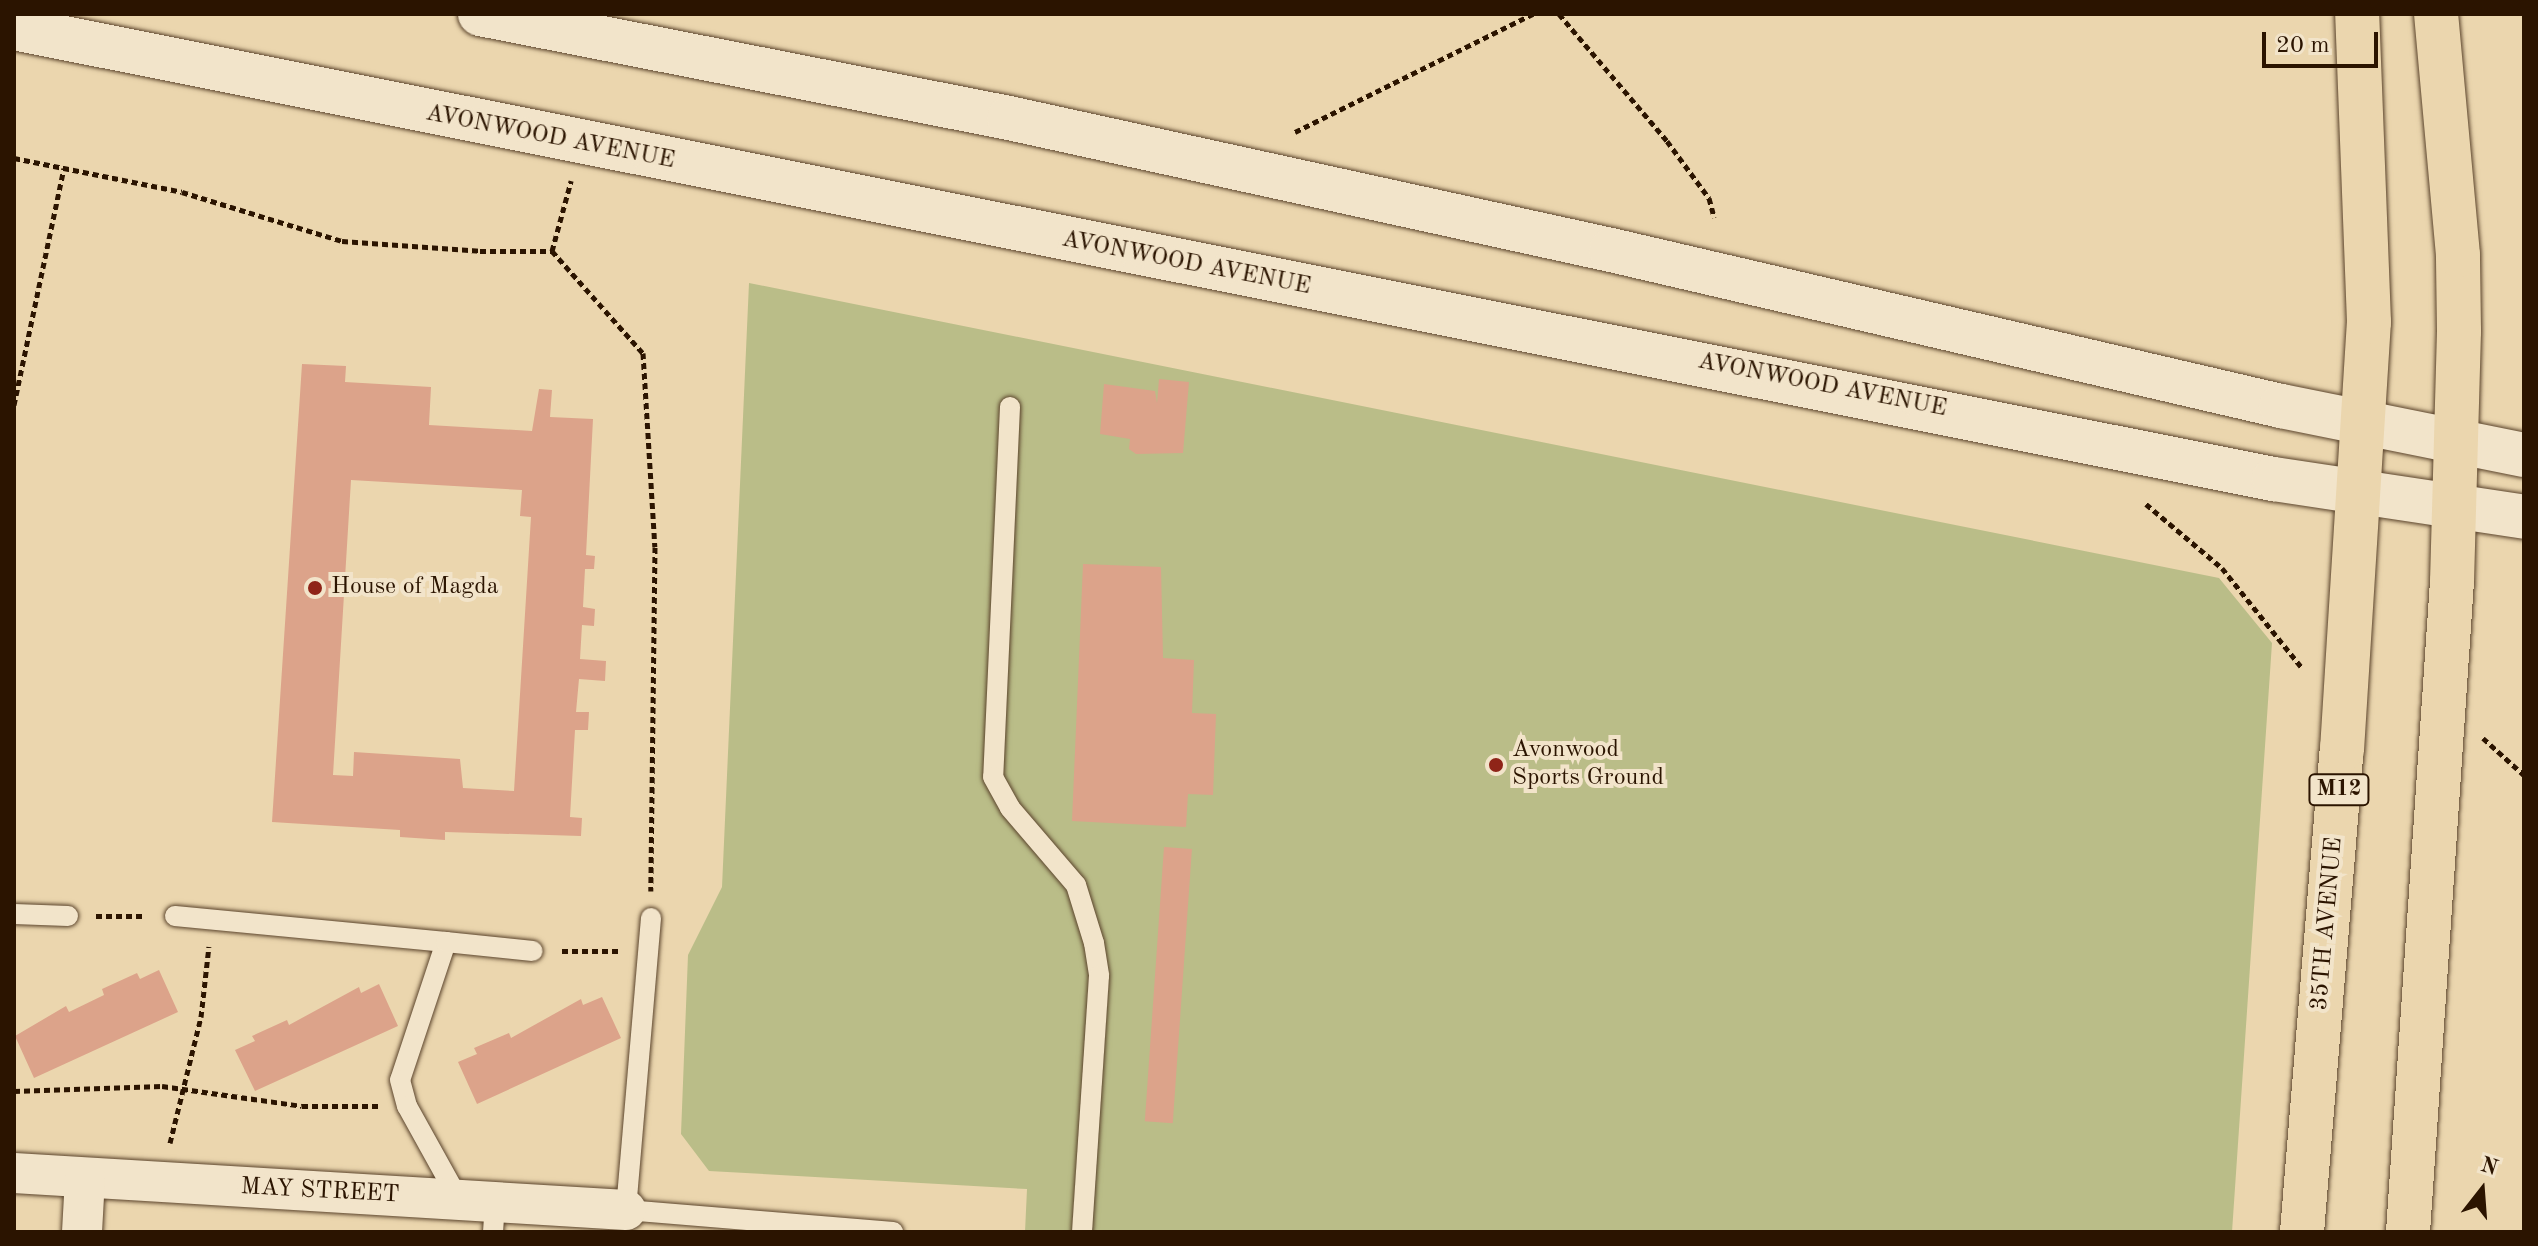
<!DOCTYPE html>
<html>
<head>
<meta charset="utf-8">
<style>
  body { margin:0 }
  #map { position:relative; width:2538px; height:1246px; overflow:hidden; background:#ebd6ae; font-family:"Old Standard TT",serif }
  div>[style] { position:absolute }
  .green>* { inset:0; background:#babd88 }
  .building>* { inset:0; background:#dca38a; transform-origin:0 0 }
  .path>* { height:5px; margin-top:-2.5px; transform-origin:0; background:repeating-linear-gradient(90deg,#2b1400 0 6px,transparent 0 10px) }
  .roads { filter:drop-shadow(0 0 2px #5b442c) drop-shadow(0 0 2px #5b442c) }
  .service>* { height:20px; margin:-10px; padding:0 10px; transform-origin:10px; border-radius:10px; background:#f2e4ca }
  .minor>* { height:40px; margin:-20px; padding:0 20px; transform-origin:20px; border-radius:20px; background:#f2e4ca }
  .secondary>* { height:44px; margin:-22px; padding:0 22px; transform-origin:22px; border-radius:22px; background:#f2e4ca }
  .primary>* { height:44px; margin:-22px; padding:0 22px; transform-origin:22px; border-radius:22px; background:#ebd6ae }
  .dots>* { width:22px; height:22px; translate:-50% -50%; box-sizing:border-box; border:4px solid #f2e4ca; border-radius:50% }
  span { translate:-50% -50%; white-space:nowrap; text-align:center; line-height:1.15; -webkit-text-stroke:8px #f2e4ca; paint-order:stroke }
  .shield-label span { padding:2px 6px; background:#f2e4ca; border:2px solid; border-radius:6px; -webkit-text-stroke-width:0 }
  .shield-label { font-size:22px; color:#2b1400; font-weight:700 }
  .street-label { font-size:24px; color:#2b1400 }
  .poi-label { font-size:24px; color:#2b1400 }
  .left { translate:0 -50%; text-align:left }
  .frame { position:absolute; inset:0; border:16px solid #2b1400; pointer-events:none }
  .north { position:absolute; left:2442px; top:1150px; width:80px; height:80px; -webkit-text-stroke:6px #f2e4ca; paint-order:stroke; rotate:17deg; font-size:22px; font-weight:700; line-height:32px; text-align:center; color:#2b1400 }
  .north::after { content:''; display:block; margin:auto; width:28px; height:36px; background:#2b1400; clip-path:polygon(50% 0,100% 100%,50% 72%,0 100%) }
  .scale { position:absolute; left:2262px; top:32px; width:116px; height:36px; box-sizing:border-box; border:4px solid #2b1400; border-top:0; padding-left:10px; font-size:24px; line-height:28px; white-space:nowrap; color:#2b1400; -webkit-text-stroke:6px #f2e4ca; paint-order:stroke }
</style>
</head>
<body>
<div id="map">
  <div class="green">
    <i style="clip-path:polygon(749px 283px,2219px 578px,2272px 643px,2232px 1232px,1025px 1232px,1027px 1189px,709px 1171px,681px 1134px,688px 955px,722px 887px)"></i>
  </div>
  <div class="building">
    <i style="clip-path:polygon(evenodd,302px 364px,346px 366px,345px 382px,431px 387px,429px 425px,532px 431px,539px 389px,552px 390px,550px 417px,593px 419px,586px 555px,595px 556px,594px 569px,585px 569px,583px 607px,595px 609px,594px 626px,582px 625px,580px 659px,606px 661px,605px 681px,579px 679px,576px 712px,589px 712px,588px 730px,575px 730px,570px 817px,582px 818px,581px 836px,445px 832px,445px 840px,400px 837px,400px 830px,272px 822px,302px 364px,351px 480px,522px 490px,520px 516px,531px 517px,514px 791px,463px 788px,460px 759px,354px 752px,353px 776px,333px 775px,351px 480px)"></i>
    <i style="clip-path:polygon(1159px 379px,1189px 382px,1183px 453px,1136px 454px,1129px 449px,1130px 439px,1100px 434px,1104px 384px,1155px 391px,1157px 403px)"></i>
    <i style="clip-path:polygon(1083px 564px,1161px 567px,1163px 658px,1194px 660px,1192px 713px,1216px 714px,1213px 795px,1188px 794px,1186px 827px,1072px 821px)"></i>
    <i style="left:1164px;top:847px;width:28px;height:275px;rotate:4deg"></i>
    <i style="clip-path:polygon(159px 970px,178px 1012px,34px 1078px,15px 1036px,66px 1006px,69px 1012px,104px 995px,102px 989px,137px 973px,140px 979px)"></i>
    <i style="clip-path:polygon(379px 984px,398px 1026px,255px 1091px,235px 1050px,255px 1041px,252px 1036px,287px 1020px,289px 1025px,359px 987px,361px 993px)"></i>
    <i style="clip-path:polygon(602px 997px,621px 1038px,477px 1104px,458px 1062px,477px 1054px,474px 1048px,509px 1033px,511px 1038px,581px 999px,583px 1005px)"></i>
  </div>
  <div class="path">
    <i style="left:1559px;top:14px;width:167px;rotate:49.6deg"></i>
    <i style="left:1667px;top:141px;width:71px;rotate:53.6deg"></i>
    <i style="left:1709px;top:198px;width:20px;rotate:75deg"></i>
    <i style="left:1295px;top:132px;width:266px;rotate:-26.4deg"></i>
    <i style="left:14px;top:158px;width:171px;rotate:11.4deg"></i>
    <i style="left:182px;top:192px;width:167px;rotate:17deg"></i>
    <i style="left:342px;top:241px;width:138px;rotate:4.1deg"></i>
    <i style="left:480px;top:251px;width:72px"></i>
    <i style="left:552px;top:251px;width:73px;rotate:-74.8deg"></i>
    <i style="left:552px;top:251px;width:137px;rotate:48.3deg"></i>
    <i style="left:643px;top:353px;width:194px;rotate:86.5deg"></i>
    <i style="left:655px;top:547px;width:344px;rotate:90.7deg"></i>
    <i style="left:14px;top:405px;width:242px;rotate:-78.1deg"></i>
    <i style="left:2146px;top:504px;width:99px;rotate:40.1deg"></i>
    <i style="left:2222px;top:568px;width:128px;rotate:51.3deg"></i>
    <i style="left:2483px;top:738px;width:55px;rotate:42.1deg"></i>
    <i style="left:96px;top:916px;width:50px"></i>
    <i style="left:562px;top:951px;width:58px"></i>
    <i style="left:14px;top:1091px;width:148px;rotate:-1.9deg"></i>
    <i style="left:162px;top:1086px;width:141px;rotate:8.1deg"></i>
    <i style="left:302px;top:1106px;width:76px"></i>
    <i style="left:170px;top:1143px;width:130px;rotate:-76.2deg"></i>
    <i style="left:201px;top:1017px;width:71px;rotate:-83.6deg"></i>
  </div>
  <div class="roads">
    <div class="service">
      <i style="left:1010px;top:407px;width:370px;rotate:92.6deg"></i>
      <i style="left:993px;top:777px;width:35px;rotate:61deg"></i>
      <i style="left:1010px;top:808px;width:101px;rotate:49.4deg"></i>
      <i style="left:1076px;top:885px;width:61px;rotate:72.8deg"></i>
      <i style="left:1094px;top:943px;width:33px;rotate:81deg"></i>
      <i style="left:1099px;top:976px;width:257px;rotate:93.8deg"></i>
      <i style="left:14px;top:914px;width:54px;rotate:2.1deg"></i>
      <i style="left:175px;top:916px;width:272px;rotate:5.5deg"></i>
      <i style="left:446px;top:942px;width:145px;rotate:108.4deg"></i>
      <i style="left:400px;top:1080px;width:27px;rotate:75deg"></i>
      <i style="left:407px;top:1106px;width:107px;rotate:61deg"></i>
      <i style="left:651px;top:918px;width:293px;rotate:94.9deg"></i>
      <i style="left:626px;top:1210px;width:268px;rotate:4.7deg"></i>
      <i style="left:446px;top:942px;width:87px;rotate:5.9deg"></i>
      <i style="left:493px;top:1232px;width:30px;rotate:-86deg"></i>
    </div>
    <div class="minor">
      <i style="left:14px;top:1173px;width:613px;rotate:3.46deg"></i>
      <i style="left:82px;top:1232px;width:54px;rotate:-86.8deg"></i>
    </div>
    <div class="secondary">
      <i style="left:480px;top:14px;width:539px;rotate:11.12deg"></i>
      <i style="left:1009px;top:118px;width:616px;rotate:12.37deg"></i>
      <i style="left:1611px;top:250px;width:688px;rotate:13.11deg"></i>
      <i style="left:2281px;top:406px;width:248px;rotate:11.4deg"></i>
      <i style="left:14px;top:28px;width:2305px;rotate:11.29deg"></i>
      <i style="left:2274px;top:479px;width:253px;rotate:8.6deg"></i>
    </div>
    <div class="primary">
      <i style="left:2302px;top:1232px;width:484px;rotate:-85.3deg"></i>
      <i style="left:2342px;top:750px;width:429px;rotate:-86.4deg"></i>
      <i style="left:2369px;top:322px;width:308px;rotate:-92.2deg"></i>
      <i style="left:2408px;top:1232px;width:651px;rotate:-86.13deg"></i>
      <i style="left:2452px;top:582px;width:251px;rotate:-88.4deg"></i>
      <i style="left:2459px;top:331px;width:76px;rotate:-90.8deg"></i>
      <i style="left:2458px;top:255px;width:242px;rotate:-95.2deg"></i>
    </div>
  </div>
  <div class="dots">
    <i style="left:315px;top:588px;background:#8f2418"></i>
    <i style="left:1496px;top:765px;background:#8f2418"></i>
  </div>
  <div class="shield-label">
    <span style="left:2339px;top:790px">M12</span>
  </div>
  <div class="street-label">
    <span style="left:550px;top:138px;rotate:11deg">AVONWOOD AVENUE</span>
    <span style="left:1186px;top:264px;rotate:11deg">AVONWOOD AVENUE</span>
    <span style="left:1822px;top:386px;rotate:11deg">AVONWOOD AVENUE</span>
    <span style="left:2328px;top:924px;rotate:-85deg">35TH AVENUE</span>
    <span style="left:320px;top:1192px;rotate:3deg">MAY STREET</span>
  </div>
  <div class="poi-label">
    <span class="left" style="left:331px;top:588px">House of Magda</span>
    <span class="left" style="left:1512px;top:765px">Avonwood<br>Sports Ground</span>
  </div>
  <div class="frame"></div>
  <div class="north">N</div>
  <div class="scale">20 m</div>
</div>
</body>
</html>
